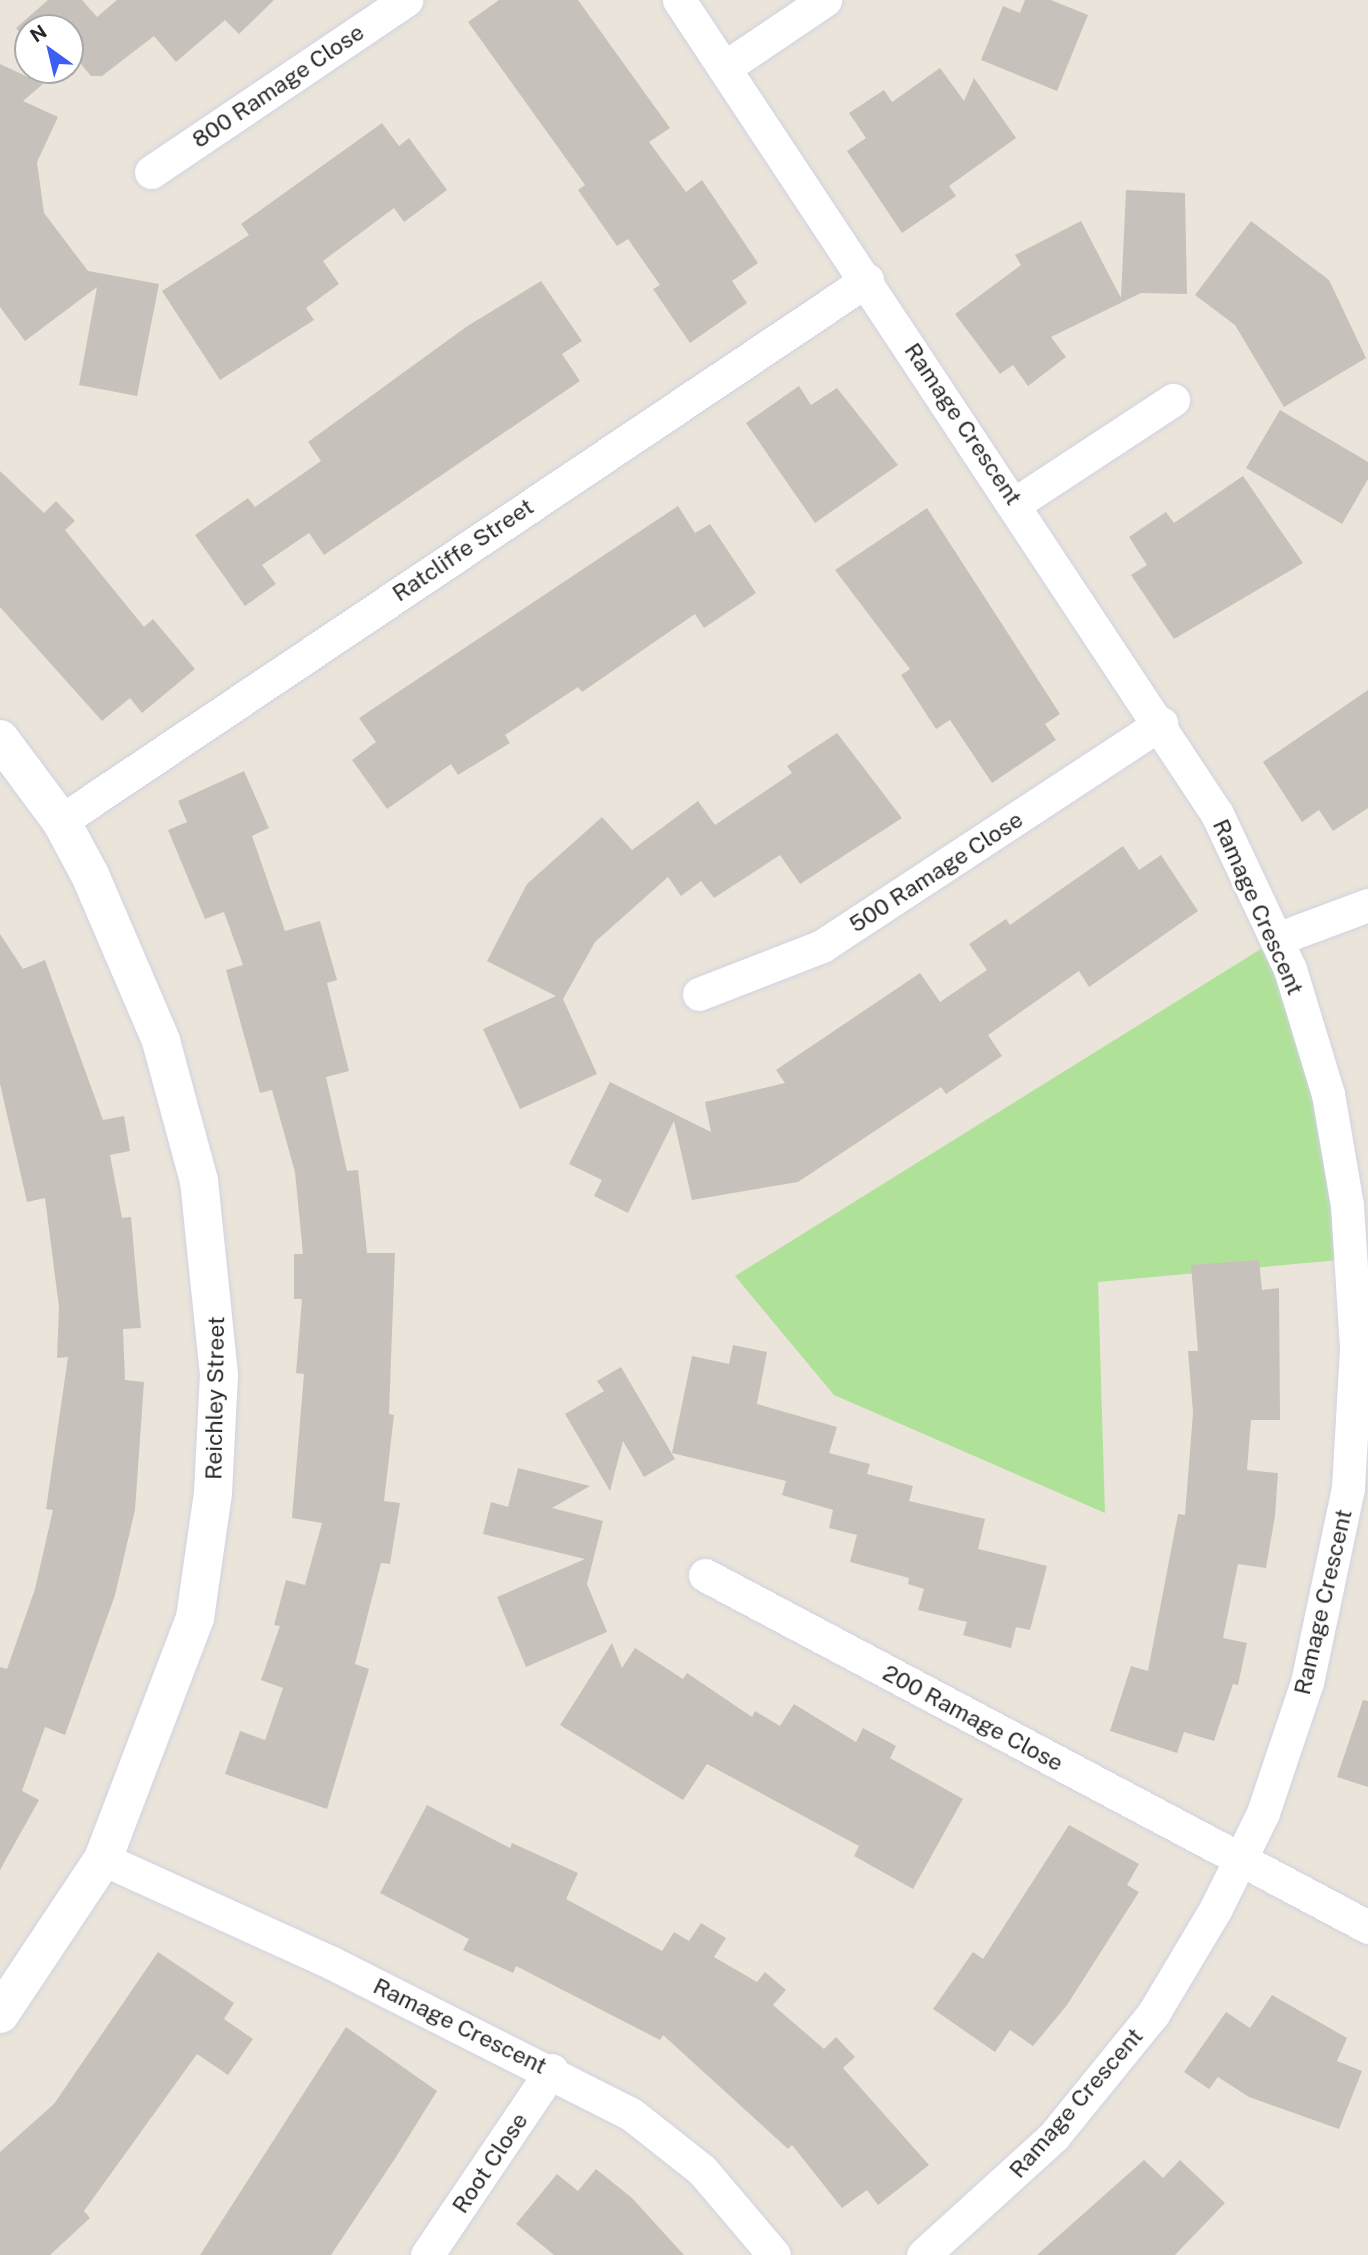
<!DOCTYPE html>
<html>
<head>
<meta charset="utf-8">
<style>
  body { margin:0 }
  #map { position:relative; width:1368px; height:2255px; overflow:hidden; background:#ebe4da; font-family:"Public Sans",sans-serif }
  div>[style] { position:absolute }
  .green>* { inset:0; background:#b0e198 }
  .building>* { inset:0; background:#c6c1ba }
  .roads { filter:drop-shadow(0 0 2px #d0d3e1) drop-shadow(0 0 2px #d0d3e1) }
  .minor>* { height:33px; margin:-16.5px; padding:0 16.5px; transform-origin:16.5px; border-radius:16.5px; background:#fff }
  .tertiary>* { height:38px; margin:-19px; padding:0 19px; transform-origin:19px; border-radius:19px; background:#fff }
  span { translate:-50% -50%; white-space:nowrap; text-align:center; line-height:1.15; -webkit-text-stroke:7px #fff; paint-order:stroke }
  .street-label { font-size:23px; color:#292929 }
  .north { position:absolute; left:14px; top:14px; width:70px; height:70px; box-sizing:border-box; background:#fff; border:2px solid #a9a9a9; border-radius:50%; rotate:326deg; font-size:19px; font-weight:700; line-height:28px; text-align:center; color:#292929 }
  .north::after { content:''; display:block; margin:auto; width:24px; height:32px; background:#3d5ef5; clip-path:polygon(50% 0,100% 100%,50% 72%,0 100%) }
</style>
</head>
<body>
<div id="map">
  <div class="green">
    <i style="clip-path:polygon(1277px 939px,1351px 1259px,1098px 1282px,1105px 1513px,834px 1395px,735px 1276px)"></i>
  </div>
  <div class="building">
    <i style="clip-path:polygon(48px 0,82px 0,97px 17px,117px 0,274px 0,239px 34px,225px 20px,176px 62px,154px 36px,102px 76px,91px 76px,75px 57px,70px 61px,70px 28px,28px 28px,28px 42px,16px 28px)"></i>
    <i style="clip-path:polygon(499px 0,578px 0,670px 128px,649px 142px,686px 192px,702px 180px,758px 263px,732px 281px,747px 303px,690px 343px,653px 289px,660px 285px,628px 239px,617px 246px,578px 190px,585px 185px,468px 22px)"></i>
    <i style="clip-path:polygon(1025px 0,1051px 0,1088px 15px,1057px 91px,981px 60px,1003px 6px,1020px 13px)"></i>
    <i style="clip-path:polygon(0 64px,43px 84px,23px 101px,58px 117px,37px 162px,44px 213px,88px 271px,159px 284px,137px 396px,79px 385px,97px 287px,25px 341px,0 307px)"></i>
    <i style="clip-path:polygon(940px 68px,964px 101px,974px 78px,1016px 138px,949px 186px,956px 196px,902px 233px,847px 151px,866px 138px,849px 113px,884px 90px,892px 102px)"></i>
    <i style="clip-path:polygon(382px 123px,399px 146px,409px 138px,447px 190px,404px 222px,394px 208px,323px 261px,339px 284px,306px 308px,314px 320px,220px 380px,162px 291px,249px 235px,241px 224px)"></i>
    <i style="clip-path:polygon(1126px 190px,1185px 193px,1187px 294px,1141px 293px,1051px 337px,1066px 357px,1028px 386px,1013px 365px,1000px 374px,955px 314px,1021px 265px,1015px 255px,1081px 221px,1121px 298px)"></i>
    <i style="clip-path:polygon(1251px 221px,1329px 280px,1366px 358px,1284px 407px,1235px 325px,1195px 295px)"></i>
    <i style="clip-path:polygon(541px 281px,582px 341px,562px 354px,580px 381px,324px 555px,309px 533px,262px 565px,276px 584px,245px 606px,195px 535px,248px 498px,255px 507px,321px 461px,308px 442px,466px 327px)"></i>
    <i style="clip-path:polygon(799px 386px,811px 405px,837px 388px,898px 465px,815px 523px,746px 423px)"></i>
    <i style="clip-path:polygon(1280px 410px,1368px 462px,1368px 479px,1342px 524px,1246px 468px)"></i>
    <i style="clip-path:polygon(0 471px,44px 513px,56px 501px,75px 521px,65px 530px,144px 627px,153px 619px,195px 669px,142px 713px,130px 698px,102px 721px,0 607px)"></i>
    <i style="clip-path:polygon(1243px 476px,1303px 563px,1174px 639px,1131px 575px,1147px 565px,1129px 537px,1166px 512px,1174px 523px)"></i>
    <i style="clip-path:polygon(678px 506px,695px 533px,710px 524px,756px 593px,704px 628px,695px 614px,582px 692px,578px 687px,505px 735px,510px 743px,458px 775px,451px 764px,387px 809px,352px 760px,376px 742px,359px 718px)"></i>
    <i style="clip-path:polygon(927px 508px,1060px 714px,1045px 724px,1056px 740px,992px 783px,950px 720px,936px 729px,901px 675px,910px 669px,835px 570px)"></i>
    <i style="clip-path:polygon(1368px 690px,1368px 808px,1333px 831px,1319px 810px,1302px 822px,1263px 762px)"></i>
    <i style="clip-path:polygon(837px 733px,902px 818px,800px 884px,780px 855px,714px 898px,701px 881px,681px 896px,668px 877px,595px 942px,563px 999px,597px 1074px,520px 1109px,483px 1029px,556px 996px,487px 961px,527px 884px,602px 817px,632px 850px,698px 801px,715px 825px,792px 773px,787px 766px)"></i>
    <i style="clip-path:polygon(244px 771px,269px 828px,252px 836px,285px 931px,320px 921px,337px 980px,327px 983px,349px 1071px,326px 1077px,347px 1171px,358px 1170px,367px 1253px,395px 1253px,389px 1414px,394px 1415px,384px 1501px,400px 1503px,390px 1564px,381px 1563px,355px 1664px,369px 1669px,327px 1809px,225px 1774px,240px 1731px,265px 1740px,283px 1688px,261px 1680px,280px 1626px,274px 1625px,286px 1580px,305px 1585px,322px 1523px,292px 1518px,304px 1374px,296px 1373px,302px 1299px,294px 1299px,294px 1254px,303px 1254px,295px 1172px,272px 1090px,260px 1093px,226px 970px,243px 965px,224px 912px,205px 919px,168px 830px,187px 822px,178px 801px)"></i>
    <i style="clip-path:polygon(1123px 846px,1139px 870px,1161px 855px,1198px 911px,1089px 987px,1079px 971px,988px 1035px,1002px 1056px,946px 1094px,941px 1087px,798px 1182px,692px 1200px,674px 1121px,628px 1213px,594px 1196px,602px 1180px,569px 1164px,610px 1082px,711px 1132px,705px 1102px,785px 1083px,776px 1070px,920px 973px,940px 1002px,987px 970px,969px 944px,1006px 919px,1010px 925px)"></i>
    <i style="clip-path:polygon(0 934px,23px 969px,45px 960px,103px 1120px,124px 1116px,130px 1151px,110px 1155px,122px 1218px,131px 1217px,141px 1328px,123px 1329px,125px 1380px,144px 1382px,135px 1510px,115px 1595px,65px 1735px,45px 1727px,22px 1791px,39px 1800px,0 1870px,0 1667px,7px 1669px,35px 1589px,53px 1510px,46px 1509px,68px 1357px,57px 1358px,59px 1307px,45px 1198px,27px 1202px,0 1084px)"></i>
    <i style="clip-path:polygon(1259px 1260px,1262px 1290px,1279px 1288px,1280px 1420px,1251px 1420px,1247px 1470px,1278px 1473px,1275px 1516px,1266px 1568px,1238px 1564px,1223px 1638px,1247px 1643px,1238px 1685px,1233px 1684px,1214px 1741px,1184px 1732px,1177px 1753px,1110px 1731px,1131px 1666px,1148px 1671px,1178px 1514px,1185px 1515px,1193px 1413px,1188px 1351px,1198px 1351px,1191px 1265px)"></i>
    <i style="clip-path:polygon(733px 1345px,767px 1352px,757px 1404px,837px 1427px,829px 1453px,870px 1464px,867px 1474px,913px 1486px,909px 1501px,985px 1519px,978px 1549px,1047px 1566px,1030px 1630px,1016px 1627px,1011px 1648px,963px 1635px,967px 1622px,918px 1610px,924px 1589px,908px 1584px,909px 1578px,850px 1562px,857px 1535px,829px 1528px,833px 1510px,782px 1495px,786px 1481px,672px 1453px,692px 1356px,729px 1364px)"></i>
    <i style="clip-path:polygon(621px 1367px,675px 1459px,644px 1477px,623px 1441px,610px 1491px,565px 1414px,604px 1391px,597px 1381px)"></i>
    <i style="clip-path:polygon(518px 1468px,590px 1486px,552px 1508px,603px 1521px,587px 1584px,607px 1632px,526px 1667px,497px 1597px,585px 1559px,483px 1534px,491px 1502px,508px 1507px)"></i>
    <i style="clip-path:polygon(612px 1643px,622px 1668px,635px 1648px,683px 1679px,687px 1673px,752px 1717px,755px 1711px,780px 1726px,794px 1704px,856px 1742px,863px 1728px,896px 1746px,890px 1758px,963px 1799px,913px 1889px,854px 1856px,859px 1846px,707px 1764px,683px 1800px,560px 1725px)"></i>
    <i style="clip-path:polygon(1363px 1700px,1368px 1701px,1368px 1787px,1337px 1777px)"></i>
    <i style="clip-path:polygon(427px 1805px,510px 1848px,512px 1843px,578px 1873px,566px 1899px,662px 1951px,674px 1932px,689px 1941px,701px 1923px,726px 1938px,714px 1957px,757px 1982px,765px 1972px,786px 1990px,773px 2005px,824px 2049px,836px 2037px,855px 2057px,843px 2068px,929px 2165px,878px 2205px,867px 2190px,842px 2208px,792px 2145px,788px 2149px,663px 2035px,660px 2040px,516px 1966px,513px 1973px,463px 1950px,469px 1939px,380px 1893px)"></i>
    <i style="clip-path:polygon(1069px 1825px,1139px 1864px,1127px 1885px,1139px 1892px,1067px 2005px,1033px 2046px,1010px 2030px,995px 2052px,933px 2009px,973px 1952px,983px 1959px)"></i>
    <i style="clip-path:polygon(158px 1952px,234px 2003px,224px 2019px,253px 2039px,228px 2075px,197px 2054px,84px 2211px,90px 2218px,50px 2255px,0 2255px,0 2152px,54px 2104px)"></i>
    <i style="clip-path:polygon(1272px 1995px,1347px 2038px,1337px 2061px,1362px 2071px,1339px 2129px,1249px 2097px,1218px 2077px,1209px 2089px,1184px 2072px,1226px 2012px,1250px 2028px)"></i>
    <i style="clip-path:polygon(346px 2027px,437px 2091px,396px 2157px,331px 2255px,200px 2255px)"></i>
    <i style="clip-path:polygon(1144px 2160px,1163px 2178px,1180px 2160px,1225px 2203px,1175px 2255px,1037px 2255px)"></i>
    <i style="clip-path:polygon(596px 2169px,632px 2198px,684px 2255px,554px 2255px,516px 2224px,557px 2174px,578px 2191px)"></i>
  </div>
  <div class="roads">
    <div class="minor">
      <i style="left:679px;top:0;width:976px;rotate:56.54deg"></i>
      <i style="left:1217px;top:814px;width:171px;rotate:64.8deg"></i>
      <i style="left:1290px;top:969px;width:131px;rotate:73.1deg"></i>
      <i style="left:1328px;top:1094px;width:113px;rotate:80.3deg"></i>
      <i style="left:1347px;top:1205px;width:144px;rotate:86.4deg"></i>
      <i style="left:1356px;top:1349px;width:139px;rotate:93.3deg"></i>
      <i style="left:1348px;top:1488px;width:198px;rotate:101.9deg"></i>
      <i style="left:1307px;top:1682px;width:138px;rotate:108.6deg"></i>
      <i style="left:1263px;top:1813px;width:108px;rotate:116.3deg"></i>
      <i style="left:1215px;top:1910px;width:121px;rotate:120.8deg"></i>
      <i style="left:1153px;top:2014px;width:157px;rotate:129.1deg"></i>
      <i style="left:1054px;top:2136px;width:177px;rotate:137.7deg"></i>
      <i style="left:724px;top:68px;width:122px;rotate:-34deg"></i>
      <i style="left:151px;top:172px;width:308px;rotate:-34deg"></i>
      <i style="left:1016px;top:503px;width:188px;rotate:-33.3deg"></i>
      <i style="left:61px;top:821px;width:971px;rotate:-33.87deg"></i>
      <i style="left:1277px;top:939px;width:97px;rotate:-20.5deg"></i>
      <i style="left:699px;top:994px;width:132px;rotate:-21.3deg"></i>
      <i style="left:822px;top:946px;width:406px;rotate:-33.3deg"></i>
      <i style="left:705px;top:1575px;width:751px;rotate:27.96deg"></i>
      <i style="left:103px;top:1859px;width:249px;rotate:24.4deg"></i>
      <i style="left:330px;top:1962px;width:337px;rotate:26.8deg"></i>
      <i style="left:631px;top:2114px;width:90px;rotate:38.3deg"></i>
      <i style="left:702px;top:2170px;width:111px;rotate:49.7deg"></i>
      <i style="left:427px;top:2255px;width:223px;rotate:-56deg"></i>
    </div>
    <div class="tertiary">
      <i style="left:0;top:739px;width:102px;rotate:53.4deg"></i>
      <i style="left:61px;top:821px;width:61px;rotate:61.8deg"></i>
      <i style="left:90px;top:875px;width:181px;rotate:66.8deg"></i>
      <i style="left:161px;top:1041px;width:145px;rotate:74.8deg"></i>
      <i style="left:199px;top:1181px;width:195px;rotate:84.1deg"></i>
      <i style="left:219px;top:1375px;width:118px;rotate:92.9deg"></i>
      <i style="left:213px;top:1493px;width:126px;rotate:98.2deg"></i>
      <i style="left:195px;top:1618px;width:258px;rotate:110.9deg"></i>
      <i style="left:103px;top:1859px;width:186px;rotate:123.6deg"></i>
    </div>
  </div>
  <div class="street-label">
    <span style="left:278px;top:86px;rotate:-34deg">800 Ramage Close</span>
    <span style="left:963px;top:424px;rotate:56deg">Ramage Crescent</span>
    <span style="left:463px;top:550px;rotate:-34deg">Ratcliffe Street</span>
    <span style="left:936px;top:872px;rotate:-33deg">500 Ramage Close</span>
    <span style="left:1258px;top:907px;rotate:66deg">Ramage Crescent</span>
    <span style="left:215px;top:1398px;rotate:-89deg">Reichley Street</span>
    <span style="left:1323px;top:1602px;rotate:-77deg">Ramage Crescent</span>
    <span style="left:973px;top:1718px;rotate:28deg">200 Ramage Close</span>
    <span style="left:460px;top:2026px;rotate:26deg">Ramage Crescent</span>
    <span style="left:1076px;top:2103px;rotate:-49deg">Ramage Crescent</span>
    <span style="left:490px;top:2163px;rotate:-56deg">Root Close</span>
  </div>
  <div class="north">N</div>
</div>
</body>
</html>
